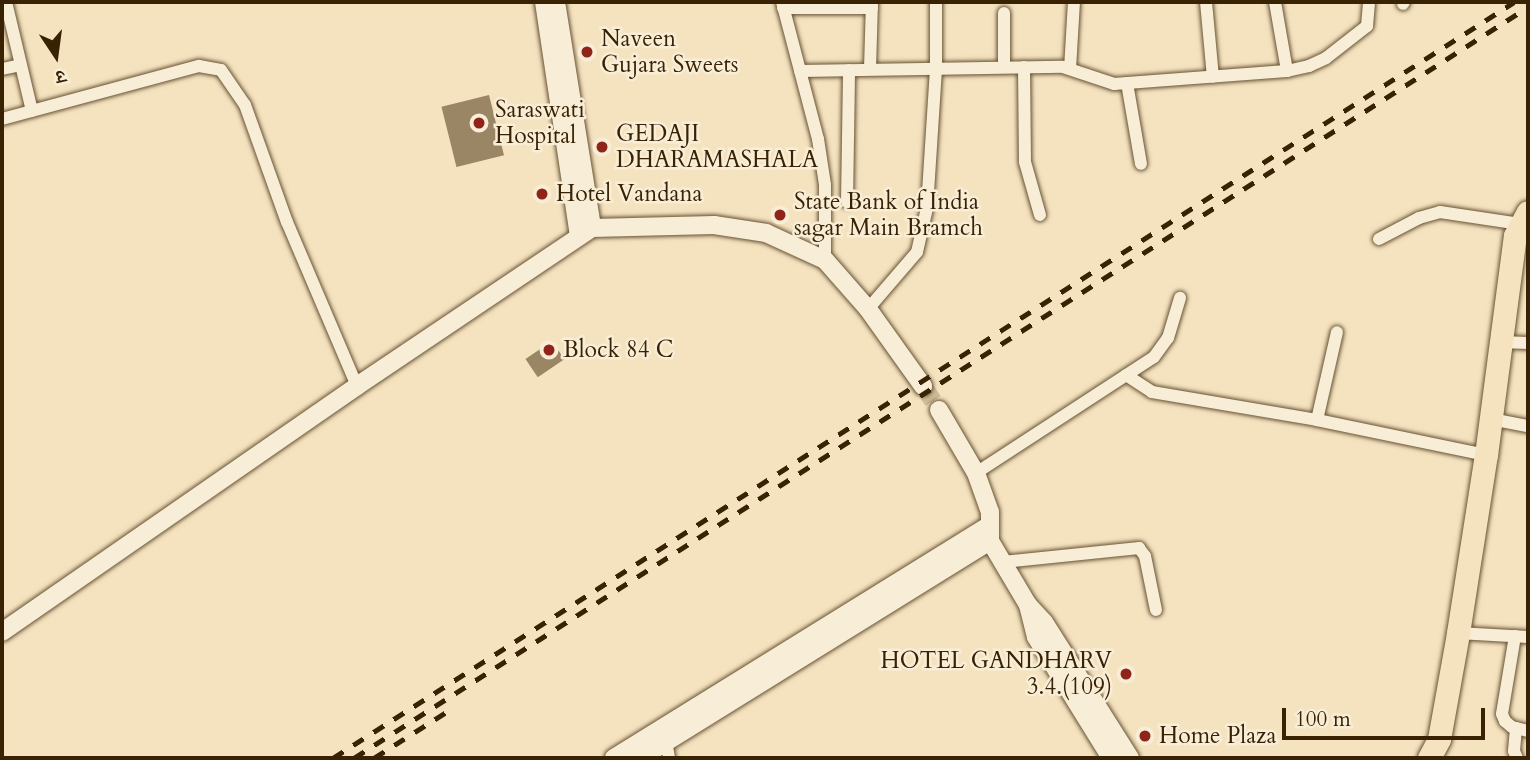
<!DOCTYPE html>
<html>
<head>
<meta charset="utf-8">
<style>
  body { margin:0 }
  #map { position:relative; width:1530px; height:760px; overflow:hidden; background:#f5e3c0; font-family:Cardo,"Noto Serif Devanagari",serif }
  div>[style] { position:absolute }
  .building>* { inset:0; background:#9a8665; transform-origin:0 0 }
  .secondary-tunnel>* { height:18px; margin-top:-9px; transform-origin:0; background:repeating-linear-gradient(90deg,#cfbc9a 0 18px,transparent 0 27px) }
  .roads { filter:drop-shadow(0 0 2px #675232) drop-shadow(0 0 2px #675232) }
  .street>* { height:12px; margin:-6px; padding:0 6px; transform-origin:6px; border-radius:6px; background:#f8edd6 }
  .secondary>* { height:18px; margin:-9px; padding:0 9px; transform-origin:9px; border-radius:9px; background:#f8edd6 }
  .highway>* { height:23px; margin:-11.5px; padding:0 11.5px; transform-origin:11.5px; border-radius:11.5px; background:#f5e3c0 }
  .rail>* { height:4.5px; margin-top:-2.25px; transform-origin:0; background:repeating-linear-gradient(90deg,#382203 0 12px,transparent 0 24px) }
  .dots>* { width:19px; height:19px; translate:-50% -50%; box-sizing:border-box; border:4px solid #f8edd6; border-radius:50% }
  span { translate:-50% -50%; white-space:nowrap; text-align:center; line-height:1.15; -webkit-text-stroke:5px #f8edd6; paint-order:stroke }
  .poi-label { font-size:23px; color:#382203 }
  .left { translate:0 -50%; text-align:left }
  .right { translate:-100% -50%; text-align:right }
  .frame { position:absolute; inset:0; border:4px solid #382203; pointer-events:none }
  .north { position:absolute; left:21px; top:21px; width:70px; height:70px; -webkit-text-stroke:5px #f8edd6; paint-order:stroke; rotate:167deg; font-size:19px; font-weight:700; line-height:28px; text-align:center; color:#382203 }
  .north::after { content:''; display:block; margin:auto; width:24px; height:32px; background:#382203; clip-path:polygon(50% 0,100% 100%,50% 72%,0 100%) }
  .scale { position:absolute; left:1282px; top:708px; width:203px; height:32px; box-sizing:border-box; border:4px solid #382203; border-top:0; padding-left:9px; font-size:21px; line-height:24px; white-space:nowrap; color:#382203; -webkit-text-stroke:5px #f8edd6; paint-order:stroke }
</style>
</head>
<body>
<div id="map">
  <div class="building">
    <i style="left:489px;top:95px;width:62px;height:49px;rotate:76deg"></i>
    <i style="left:552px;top:341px;width:22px;height:32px;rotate:56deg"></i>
  </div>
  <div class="secondary-tunnel">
    <i style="left:923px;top:386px;width:29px;rotate:56deg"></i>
  </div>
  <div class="roads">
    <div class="street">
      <i style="left:6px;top:2px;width:112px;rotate:76.6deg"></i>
      <i style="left:782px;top:2px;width:142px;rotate:75.3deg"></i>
      <i style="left:818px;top:139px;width:47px;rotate:81.3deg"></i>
      <i style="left:825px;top:185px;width:75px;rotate:90deg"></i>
      <i style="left:1206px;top:2px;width:75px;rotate:84.7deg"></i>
      <i style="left:1275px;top:2px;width:70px;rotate:80.1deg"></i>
      <i style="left:1403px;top:4px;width:2px;rotate:-63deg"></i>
      <i style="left:783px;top:8px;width:89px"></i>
      <i style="left:1004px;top:67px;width:54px;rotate:-90deg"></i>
      <i style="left:1024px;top:67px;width:95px;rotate:89.4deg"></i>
      <i style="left:1025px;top:162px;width:55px;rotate:74.2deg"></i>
      <i style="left:2px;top:69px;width:19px;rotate:-12deg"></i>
      <i style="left:870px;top:69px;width:67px;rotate:-88.3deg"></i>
      <i style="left:1070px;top:69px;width:67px;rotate:-86.6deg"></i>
      <i style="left:800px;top:71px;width:263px;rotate:-0.9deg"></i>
      <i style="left:1063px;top:67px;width:54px;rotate:18.4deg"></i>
      <i style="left:1114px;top:84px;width:173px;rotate:-4.3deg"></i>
      <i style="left:1287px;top:71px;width:23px;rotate:-13deg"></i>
      <i style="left:1309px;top:66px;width:19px;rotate:-25deg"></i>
      <i style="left:1326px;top:58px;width:52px;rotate:-38deg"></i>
      <i style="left:1367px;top:26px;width:24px;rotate:-85deg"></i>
      <i style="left:1127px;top:83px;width:82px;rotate:80.2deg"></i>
      <i style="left:2px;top:119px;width:204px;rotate:-15.1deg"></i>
      <i style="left:199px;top:66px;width:22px;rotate:10deg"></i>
      <i style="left:221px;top:70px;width:42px;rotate:55.6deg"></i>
      <i style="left:245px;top:105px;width:124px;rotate:70.3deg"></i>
      <i style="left:287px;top:222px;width:178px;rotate:66.9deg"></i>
      <i style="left:847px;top:202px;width:132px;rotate:-89.1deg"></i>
      <i style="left:1379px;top:239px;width:45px;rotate:-27.7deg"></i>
      <i style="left:1419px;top:218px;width:22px;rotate:-16deg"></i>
      <i style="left:1440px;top:212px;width:81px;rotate:8.5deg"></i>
      <i style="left:868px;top:309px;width:75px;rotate:-49.3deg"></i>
      <i style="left:917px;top:252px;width:45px;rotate:-77.2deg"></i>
      <i style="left:927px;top:208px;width:140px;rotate:-86.3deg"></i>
      <i style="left:936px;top:68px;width:66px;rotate:-90deg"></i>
      <i style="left:1501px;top:342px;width:27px;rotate:2deg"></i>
      <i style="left:1126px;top:375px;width:31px;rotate:33deg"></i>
      <i style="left:1152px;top:392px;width:167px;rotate:9.6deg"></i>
      <i style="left:1317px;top:420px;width:173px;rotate:11.7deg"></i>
      <i style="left:1491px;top:419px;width:38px;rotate:11deg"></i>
      <i style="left:1317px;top:420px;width:90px;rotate:-77.2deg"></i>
      <i style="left:976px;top:473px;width:212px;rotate:-33.1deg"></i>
      <i style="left:1154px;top:357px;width:24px;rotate:-54deg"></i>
      <i style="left:1168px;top:338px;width:42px;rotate:-73.3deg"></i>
      <i style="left:1003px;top:562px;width:137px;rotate:-5.9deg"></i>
      <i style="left:1139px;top:548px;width:10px;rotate:53deg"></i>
      <i style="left:1145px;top:556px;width:55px;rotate:78.5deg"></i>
      <i style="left:1458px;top:633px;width:70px;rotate:3.3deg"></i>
      <i style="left:1515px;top:636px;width:79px;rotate:99.5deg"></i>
      <i style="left:1502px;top:714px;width:8px;rotate:67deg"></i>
      <i style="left:1505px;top:721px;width:9px;rotate:41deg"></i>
      <i style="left:1512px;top:727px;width:16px;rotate:14deg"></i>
      <i style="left:1516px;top:728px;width:23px;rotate:95deg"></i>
      <i style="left:1514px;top:751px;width:8px;rotate:67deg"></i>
      <i style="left:666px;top:742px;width:16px;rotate:79deg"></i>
    </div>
    <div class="secondary">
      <i style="left:544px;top:2px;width:236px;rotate:81.5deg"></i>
      <i style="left:556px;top:2px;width:229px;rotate:80.9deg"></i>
      <i style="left:939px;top:410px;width:73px;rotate:59.6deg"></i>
      <i style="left:976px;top:473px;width:41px;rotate:70.3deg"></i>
      <i style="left:990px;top:512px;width:29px;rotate:90deg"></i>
      <i style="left:990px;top:541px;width:74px;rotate:59.3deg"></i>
      <i style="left:1028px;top:605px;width:23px;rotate:47deg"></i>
      <i style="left:1044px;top:622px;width:161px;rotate:57.7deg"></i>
      <i style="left:1028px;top:605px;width:33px;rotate:76deg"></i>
      <i style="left:1036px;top:637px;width:142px;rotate:58.2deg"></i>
      <i style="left:2px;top:632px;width:432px;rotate:-34.7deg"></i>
      <i style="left:357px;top:386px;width:283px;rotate:-33.9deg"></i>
      <i style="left:592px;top:228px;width:122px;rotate:-1.4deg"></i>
      <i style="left:714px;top:225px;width:53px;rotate:8.7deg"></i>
      <i style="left:766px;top:233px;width:65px;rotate:24.6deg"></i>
      <i style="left:825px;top:260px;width:65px;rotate:48.7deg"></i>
      <i style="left:868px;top:309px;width:95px;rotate:54.5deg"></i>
      <i style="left:614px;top:758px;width:442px;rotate:-31.8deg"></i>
      <i style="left:640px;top:758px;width:412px;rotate:-31.8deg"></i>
    </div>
    <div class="highway">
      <i style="left:1429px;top:758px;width:21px;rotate:-62deg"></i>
      <i style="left:1439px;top:739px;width:108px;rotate:-79.8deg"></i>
      <i style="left:1458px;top:633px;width:180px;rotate:-81.1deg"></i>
      <i style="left:1486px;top:455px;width:221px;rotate:-82.5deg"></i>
      <i style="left:1515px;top:236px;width:27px;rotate:-62deg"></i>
    </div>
  </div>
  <div class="rail">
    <i style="left:333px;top:758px;width:1402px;rotate:-32.62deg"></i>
    <i style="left:354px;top:758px;width:1394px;rotate:-32.61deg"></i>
    <i style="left:374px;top:758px;width:91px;rotate:-32.5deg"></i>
  </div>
  <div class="dots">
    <i style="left:587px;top:52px;background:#8f2418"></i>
    <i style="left:479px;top:123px;background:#8f2418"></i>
    <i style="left:602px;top:147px;background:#8f2418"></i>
    <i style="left:542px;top:194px;background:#8f2418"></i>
    <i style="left:780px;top:215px;background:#8f2418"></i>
    <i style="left:549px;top:350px;background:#8f2418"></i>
    <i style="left:1126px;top:674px;background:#8f2418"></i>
    <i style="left:1145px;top:736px;background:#8f2418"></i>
  </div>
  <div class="poi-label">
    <span class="left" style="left:601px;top:52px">Naveen<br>Gujara Sweets</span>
    <span class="left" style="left:495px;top:123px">Saraswati<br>Hospital</span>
    <span class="left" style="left:616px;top:147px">GEDAJI<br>DHARAMASHALA</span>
    <span class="left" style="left:556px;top:194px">Hotel Vandana</span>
    <span class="left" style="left:794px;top:215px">State Bank of India<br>sagar Main Bramch</span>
    <span class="left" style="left:563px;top:350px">Block 84 C</span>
    <span class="right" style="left:1112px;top:674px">HOTEL GANDHARV<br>3.4.(109)</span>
    <span class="left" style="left:1159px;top:736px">Home Plaza</span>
  </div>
  <div class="frame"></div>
  <div class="north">उ</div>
  <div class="scale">100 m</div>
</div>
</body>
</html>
